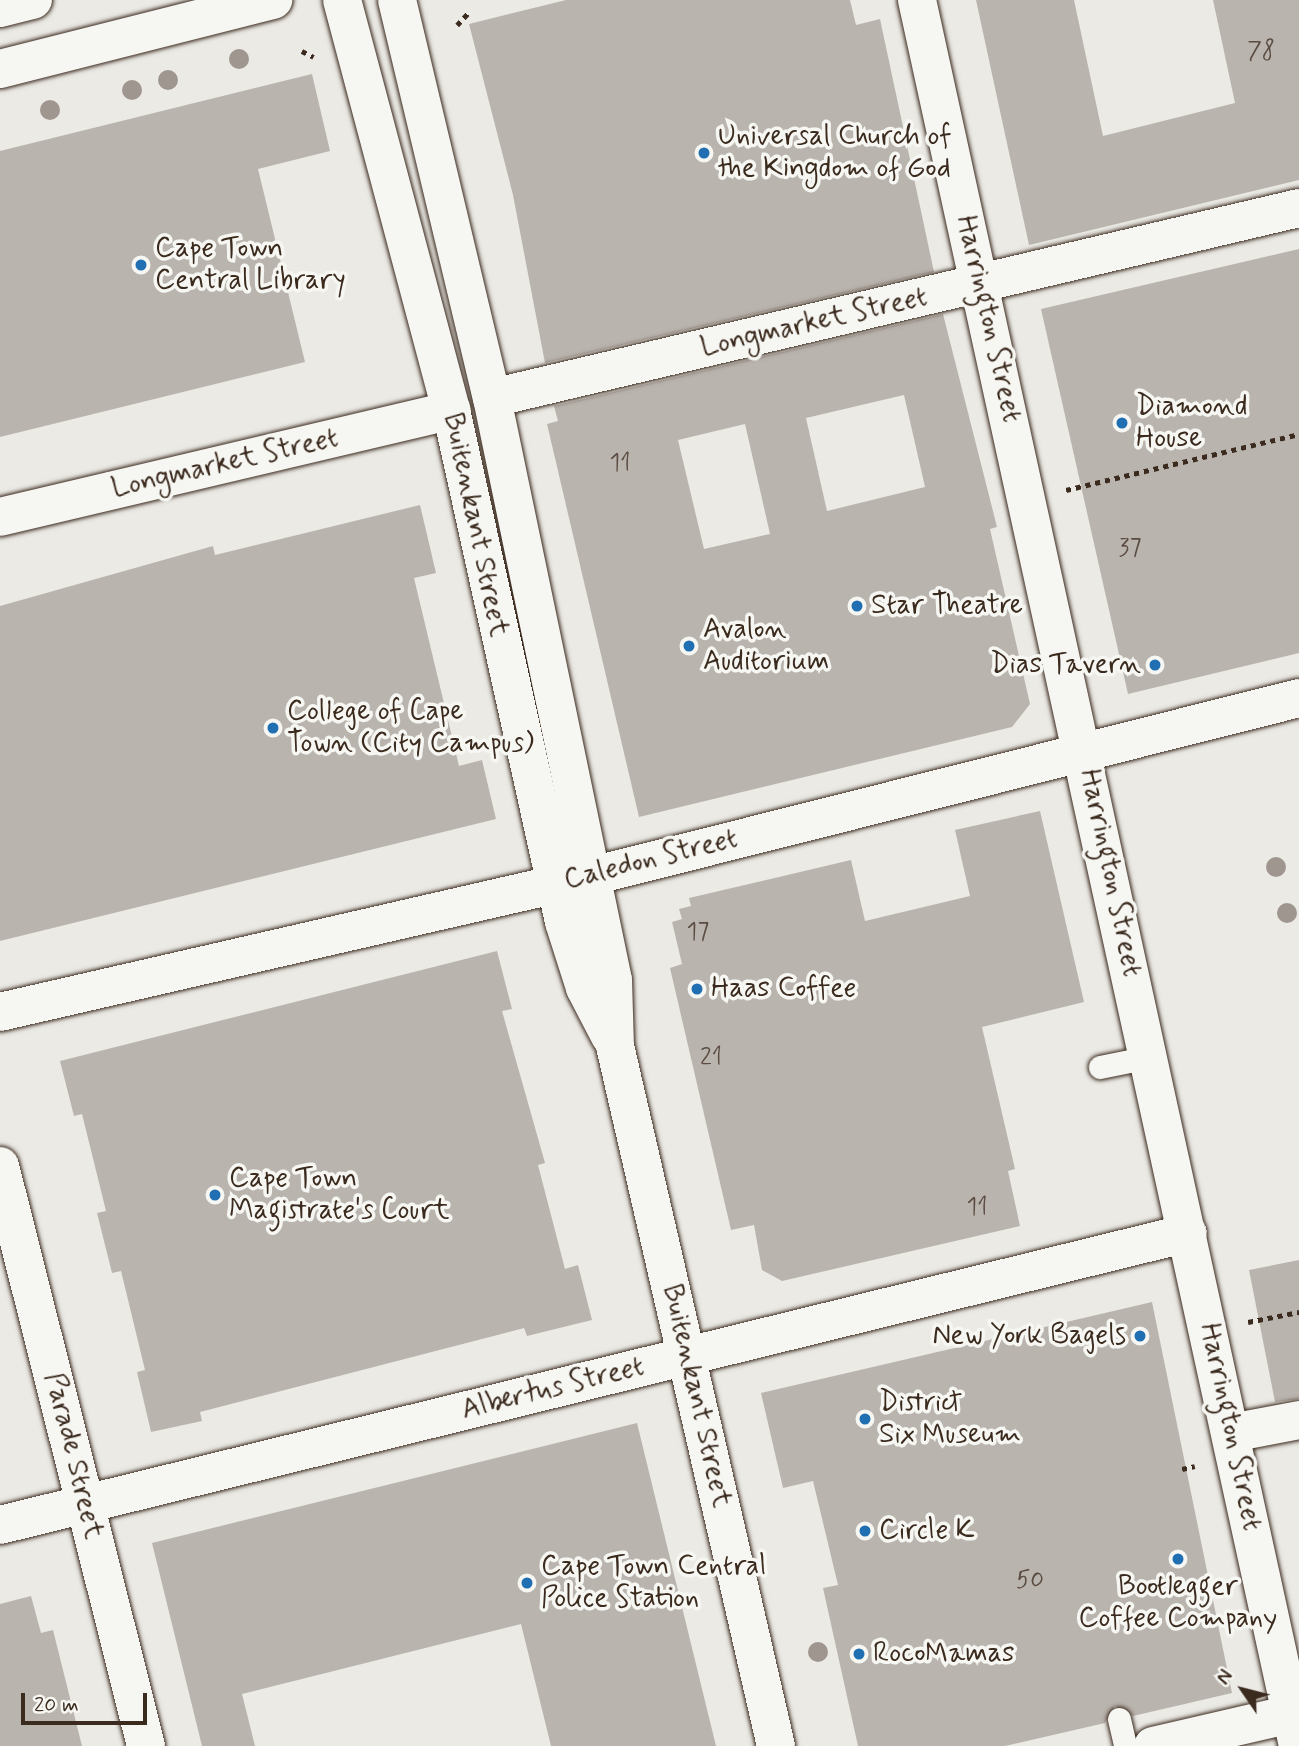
<!DOCTYPE html>
<html>
<head>
<meta charset="utf-8">
<style>
  body { margin:0 }
  #map { position:relative; width:1299px; height:1746px; overflow:hidden; background:#ebeae5; font-family:Mynerve,sans-serif }
  div>[style] { position:absolute }
  .building>* { inset:0; background:#bab4ae }
  .path>* { height:4.5px; margin-top:-2.25px; transform-origin:0; background:repeating-linear-gradient(90deg,#3b2a1e 0 5px,transparent 0 10px) }
  .roads { filter:drop-shadow(0 0 2px #3b2a1e) drop-shadow(0 0 2px #3b2a1e) }
  .lane>* { height:23px; margin:-11.5px; padding:0 11.5px; transform-origin:11.5px; border-radius:11.5px; background:#f6f6f2 }
  .street>* { height:38px; margin:-19px; padding:0 19px; transform-origin:19px; border-radius:19px; background:#f6f6f2 }
  .secondary>* { height:38px; margin:-19px; padding:0 19px; transform-origin:19px; border-radius:19px; background:#f6f6f2 }
  .trees>* { width:20px; height:20px; margin:-10px; border-radius:50%; background:#9f968f }
  .dots>* { width:19px; height:19px; translate:-50% -50%; box-sizing:border-box; border:4px solid #f6f6f2; border-radius:50% }
  span { translate:-50% -50%; white-space:nowrap; text-align:center; line-height:1.15; -webkit-text-stroke:7px #f6f6f2; paint-order:stroke }
  .number-label { font-size:24px; color:#5b4c42 }
  .number-label span { -webkit-text-stroke-width:0 }
  .poi-label { font-size:28px; color:#3b2a1e }
  .left { translate:0 -50%; text-align:left }
  .right { translate:-100% -50%; text-align:right }
  .street-label { font-size:28px; color:#3b2a1e }
  .north { position:absolute; left:1208px; top:1655px; width:70px; height:70px; -webkit-text-stroke:5px #f6f6f2; paint-order:stroke; rotate:305deg; font-size:19px; font-weight:700; line-height:28px; text-align:center; color:#3b2a1e }
  .north::after { content:''; display:block; margin:auto; width:24px; height:32px; background:#3b2a1e; clip-path:polygon(50% 0,100% 100%,50% 72%,0 100%) }
  .scale { position:absolute; left:21px; top:1693px; width:126px; height:32px; box-sizing:border-box; border:4px solid #3b2a1e; border-top:0; padding-left:9px; font-size:21px; line-height:24px; white-space:nowrap; color:#3b2a1e; -webkit-text-stroke:5px #f6f6f2; paint-order:stroke }
</style>
</head>
<body>
<div id="map">
  <div class="building">
    <i style="clip-path:polygon(566px 0,850px 0,856px 25px,880px 19px,934px 272px,545px 363px,513px 195px,469px 24px)"></i>
    <i style="clip-path:polygon(976px 0,1074px 0,1103px 136px,1235px 103px,1213px 0,1299px 0,1299px 180px,1029px 245px)"></i>
    <i style="clip-path:polygon(312px 74px,330px 151px,258px 169px,305px 362px,0 437px,0 151px)"></i>
    <i style="clip-path:polygon(1299px 249px,1299px 653px,1128px 694px,1041px 309px)"></i>
    <i style="clip-path:polygon(evenodd,943px 314px,997px 527px,990px 529px,1030px 704px,1012px 727px,639px 817px,547px 424px,558px 421px,554px 406px,943px 314px,904px 395px,925px 487px,827px 511px,806px 418px,904px 395px,943px 314px,745px 424px,770px 534px,704px 549px,678px 440px,745px 424px)"></i>
    <i style="clip-path:polygon(420px 505px,436px 573px,414px 578px,459px 766px,482px 760px,496px 819px,0 941px,0 606px,213px 546px,215px 555px)"></i>
    <i style="clip-path:polygon(1040px 811px,1084px 1002px,982px 1027px,1015px 1169px,1008px 1171px,1020px 1226px,782px 1281px,762px 1270px,754px 1225px,731px 1230px,670px 968px,682px 964px,672px 922px,682px 919px,679px 909px,691px 906px,689px 898px,851px 860px,865px 921px,970px 896px,955px 830px)"></i>
    <i style="clip-path:polygon(497px 951px,512px 1009px,502px 1011px,545px 1163px,538px 1165px,565px 1269px,578px 1265px,592px 1320px,527px 1336px,524px 1328px,200px 1412px,202px 1421px,151px 1432px,137px 1372px,145px 1370px,121px 1271px,112px 1273px,97px 1213px,106px 1211px,82px 1114px,74px 1116px,60px 1061px)"></i>
    <i style="clip-path:polygon(1299px 1260px,1299px 1399px,1275px 1402px,1249px 1270px)"></i>
    <i style="clip-path:polygon(1152px 1302px,1232px 1693px,1133px 1716px,1115px 1706px,1105px 1723px,1005px 1746px,858px 1746px,823px 1588px,838px 1585px,813px 1481px,783px 1488px,761px 1393px)"></i>
    <i style="clip-path:polygon(637px 1423px,716px 1746px,551px 1746px,521px 1624px,242px 1694px,255px 1746px,202px 1746px,152px 1543px)"></i>
    <i style="clip-path:polygon(31px 1596px,41px 1633px,53px 1630px,82px 1746px,0 1746px,0 1604px)"></i>
  </div>
  <div class="path">
    <i style="left:457px;top:25px;width:19px;rotate:-47deg"></i>
    <i style="left:302px;top:51px;width:13px;rotate:27deg"></i>
    <i style="left:1066px;top:490px;width:240px;rotate:-13.5deg"></i>
    <i style="left:1248px;top:1322px;width:52px;rotate:-11.1deg"></i>
    <i style="left:1182px;top:1469px;width:13px;rotate:-13deg"></i>
  </div>
  <div class="roads">
    <div class="lane">
      <i style="left:1100px;top:1067px;width:50px;rotate:-11.5deg"></i>
      <i style="left:1119px;top:1719px;width:28px;rotate:77deg"></i>
    </div>
    <div class="street">
      <i style="left:917px;top:0;width:1787px;rotate:77.69deg"></i>
      <i style="left:0;top:8px;width:34px;rotate:-14deg"></i>
      <i style="left:492px;top:398px;width:829px;rotate:-13.25deg"></i>
      <i style="left:0;top:517px;width:464px;rotate:-13.3deg"></i>
      <i style="left:0;top:1012px;width:607px;rotate:-12.94deg"></i>
      <i style="left:592px;top:876px;width:729px;rotate:-14.13deg"></i>
      <i style="left:0;top:1166px;width:598px;rotate:75.87deg"></i>
      <i style="left:1231px;top:1433px;width:69px;rotate:-10.8deg"></i>
      <i style="left:0;top:1525px;width:1223px;rotate:-13.81deg"></i>
      <i style="left:1153px;top:1746px;width:143px;rotate:-13deg"></i>
    </div>
    <div class="secondary">
      <i style="left:342px;top:0;width:424px;rotate:75.1deg"></i>
      <i style="left:451px;top:410px;width:524px;rotate:77.55deg"></i>
      <i style="left:564px;top:922px;width:69px;rotate:72.3deg"></i>
      <i style="left:585px;top:988px;width:54px;rotate:62.5deg"></i>
      <i style="left:397px;top:0;width:409px;rotate:76.6deg"></i>
      <i style="left:492px;top:398px;width:594px;rotate:78.26deg"></i>
      <i style="left:613px;top:980px;width:66px;rotate:88.3deg"></i>
      <i style="left:615px;top:1046px;width:718px;rotate:77.05deg"></i>
      <i style="left:0;top:69px;width:282px;rotate:-14.2deg"></i>
    </div>
  </div>
  <div class="trees">
    <i style="left:239px;top:59px"></i>
    <i style="left:168px;top:80px"></i>
    <i style="left:132px;top:90px"></i>
    <i style="left:50px;top:110px"></i>
    <i style="left:1276px;top:867px"></i>
    <i style="left:1287px;top:913px"></i>
    <i style="left:818px;top:1652px"></i>
  </div>
  <div class="dots">
    <i style="left:704px;top:153px;background:#1f6fb2"></i>
    <i style="left:141px;top:265px;background:#1f6fb2"></i>
    <i style="left:1122px;top:423px;background:#1f6fb2"></i>
    <i style="left:857px;top:606px;background:#1f6fb2"></i>
    <i style="left:689px;top:646px;background:#1f6fb2"></i>
    <i style="left:1155px;top:665px;background:#1f6fb2"></i>
    <i style="left:273px;top:728px;background:#1f6fb2"></i>
    <i style="left:697px;top:989px;background:#1f6fb2"></i>
    <i style="left:215px;top:1195px;background:#1f6fb2"></i>
    <i style="left:1140px;top:1336px;background:#1f6fb2"></i>
    <i style="left:865px;top:1419px;background:#1f6fb2"></i>
    <i style="left:865px;top:1531px;background:#1f6fb2"></i>
    <i style="left:1178px;top:1559px;background:#1f6fb2"></i>
    <i style="left:527px;top:1583px;background:#1f6fb2"></i>
    <i style="left:859px;top:1654px;background:#1f6fb2"></i>
  </div>
  <div class="number-label">
    <span style="left:1261px;top:52px">78</span>
    <span style="left:620px;top:464px">11</span>
    <span style="left:1130px;top:549px">37</span>
    <span style="left:698px;top:933px">17</span>
    <span style="left:711px;top:1058px">21</span>
    <span style="left:977px;top:1208px">11</span>
    <span style="left:1030px;top:1581px">50</span>
  </div>
  <div class="poi-label">
    <span class="left" style="left:718px;top:153px">Universal Church of<br>the Kingdom of God</span>
    <span class="left" style="left:155px;top:265px">Cape Town<br>Central Library</span>
    <span class="left" style="left:1136px;top:423px">Diamond<br>House</span>
    <span class="left" style="left:871px;top:606px">Star Theatre</span>
    <span class="left" style="left:703px;top:646px">Avalon<br>Auditorium</span>
    <span class="right" style="left:1141px;top:665px">Dias Tavern</span>
    <span class="left" style="left:287px;top:728px">College of Cape<br>Town (City Campus)</span>
    <span class="left" style="left:711px;top:989px">Haas Coffee</span>
    <span class="left" style="left:229px;top:1195px">Cape Town<br>Magistrate's Court</span>
    <span class="right" style="left:1126px;top:1336px">New York Bagels</span>
    <span class="left" style="left:879px;top:1419px">District<br>Six Museum</span>
    <span class="left" style="left:879px;top:1531px">Circle K</span>
    <span class="left" style="left:541px;top:1583px">Cape Town Central<br>Police Station</span>
    <span style="left:1178px;top:1603px">Bootlegger<br>Coffee Company</span>
    <span class="left" style="left:873px;top:1654px">RocoMamas</span>
  </div>
  <div class="street-label">
    <span style="left:988px;top:319px;rotate:77deg">Harrington Street</span>
    <span style="left:814px;top:323px;rotate:-13deg">Longmarket Street</span>
    <span style="left:225px;top:464px;rotate:-13deg">Longmarket Street</span>
    <span style="left:475px;top:525px;rotate:78deg">Buitenkant Street</span>
    <span style="left:651px;top:860px;rotate:-14deg">Caledon Street</span>
    <span style="left:1110px;top:873px;rotate:78deg">Harrington Street</span>
    <span style="left:553px;top:1389px;rotate:-14deg">Albertus Street</span>
    <span style="left:696px;top:1396px;rotate:77deg">Buitenkant Street</span>
    <span style="left:1230px;top:1427px;rotate:78deg">Harrington Street</span>
    <span style="left:73px;top:1456px;rotate:76deg">Parade Street</span>
  </div>
  <div class="north">N</div>
  <div class="scale">20 m</div>
</div>
</body>
</html>
